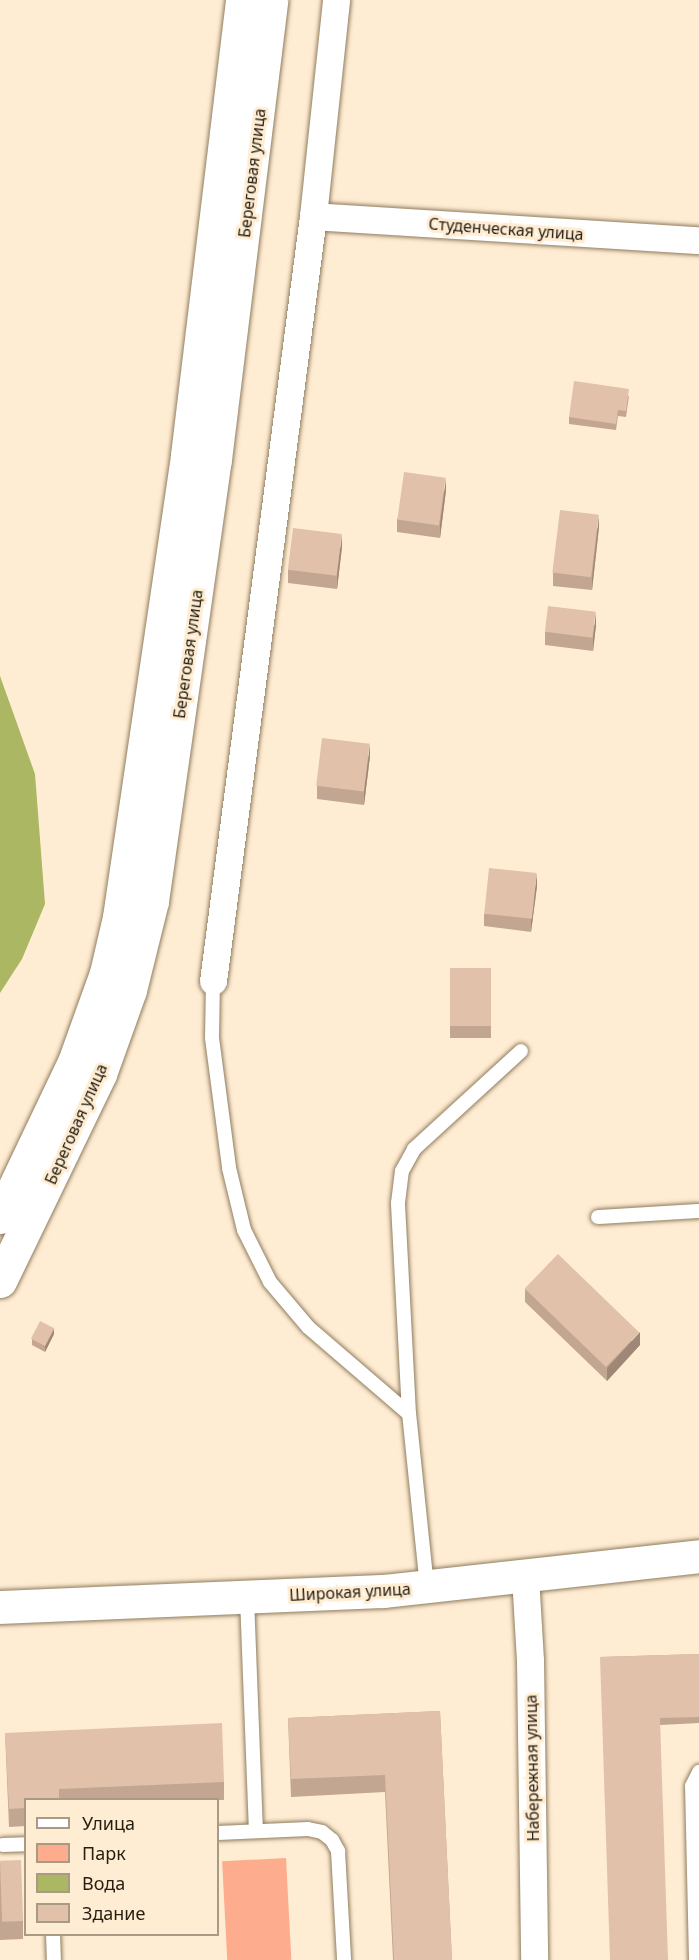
<!DOCTYPE html>
<html>
<head>
<meta charset="utf-8">
<style>
  body { margin:0 }
  #map { position:relative; width:699px; height:1960px; overflow:hidden; background:#ffedd3; font-family:"Noto Sans",sans-serif }
  div>[style] { position:absolute }
  .green>* { inset:0; background:#fdac8e; transform-origin:0 0 }
  .water>* { inset:0; background:#abb762 }
  .roads { filter:drop-shadow(0 0 2px #907d5f) drop-shadow(0 0 2px #907d5f) }
  .lane>* { height:14px; margin:-7px; padding:0 7px; transform-origin:7px; border-radius:7px; background:#fff }
  .street>* { height:27px; margin:-13.5px; padding:0 13.5px; transform-origin:13.5px; border-radius:13.5px; background:#fff }
  .secondary>* { height:33px; margin:-16.5px; padding:0 16.5px; transform-origin:16.5px; border-radius:16.5px; background:#fff }
  .wall>* { inset:0; background:#c2a691; transform-origin:0 0 }
  .shaded-wall>* { inset:0; background:#9e8776 }
  .building>* { inset:0; background:#e1c1a9; transform-origin:0 0 }
  span { translate:-50% -50%; white-space:nowrap; text-align:center; line-height:1.15; -webkit-text-stroke:6px #ffedd3; paint-order:stroke }
  .street-label { font-size:16px; color:#251d11 }
  .legend { position:absolute; left:24px; top:1798px; width:195px; height:138px; box-sizing:border-box; background:#ffedd3; border:2px solid #a89a85; margin:0; padding:8px 10px; list-style:none; font-size:18px; color:#251d11 }
  .legend li { display:flex; align-items:center; gap:12px; height:30px }
  .legend b { width:30px; border:2px solid #a89a85 }
</style>
</head>
<body>
<div id="map">
  <div class="green">
    <i style="left:286px;top:1858px;width:102px;height:64px;rotate:87deg"></i>
  </div>
  <div class="water">
    <i style="clip-path:polygon(0 676px,35px 774px,45px 904px,22px 959px,0 993px)"></i>
  </div>
  <div class="roads">
    <div class="lane">
      <i style="left:213px;top:981px;width:57px;rotate:91deg"></i>
      <i style="left:212px;top:1038px;width:131px;rotate:82.5deg"></i>
      <i style="left:229px;top:1168px;width:64px;rotate:76.4deg"></i>
      <i style="left:244px;top:1230px;width:58px;rotate:63.4deg"></i>
      <i style="left:270px;top:1282px;width:59px;rotate:49.8deg"></i>
      <i style="left:308px;top:1327px;width:133px;rotate:40.7deg"></i>
      <i style="left:598px;top:1217px;width:101px;rotate:-3.4deg"></i>
      <i style="left:427px;top:1587px;width:174px;rotate:-95.9deg"></i>
      <i style="left:409px;top:1414px;width:211px;rotate:-93deg"></i>
      <i style="left:398px;top:1203px;width:32px;rotate:-83deg"></i>
      <i style="left:402px;top:1171px;width:25px;rotate:-61deg"></i>
      <i style="left:414px;top:1149px;width:145px;rotate:-42.5deg"></i>
      <i style="left:247px;top:1598px;width:233px;rotate:87.8deg"></i>
      <i style="left:218px;top:1833px;width:90px;rotate:-2.5deg"></i>
      <i style="left:308px;top:1829px;width:14px;rotate:12deg"></i>
      <i style="left:322px;top:1832px;width:13px;rotate:39deg"></i>
      <i style="left:332px;top:1840px;width:13px;rotate:61deg"></i>
      <i style="left:338px;top:1851px;width:109px;rotate:86.8deg"></i>
      <i style="left:3px;top:1845px;width:23px;rotate:-2deg"></i>
      <i style="left:53px;top:1934px;width:26px;rotate:88deg"></i>
      <i style="left:696px;top:1960px;width:174px;rotate:-91.3deg"></i>
      <i style="left:692px;top:1786px;width:16px;rotate:-63deg"></i>
    </div>
    <div class="street">
      <i style="left:313px;top:216px;width:387px;rotate:3.6deg"></i>
      <i style="left:213px;top:981px;width:772px;rotate:-82.55deg"></i>
      <i style="left:313px;top:216px;width:217px;rotate:-83.9deg"></i>
      <i style="left:525px;top:1576px;width:84px;rotate:86.6deg"></i>
      <i style="left:530px;top:1660px;width:300px;rotate:89.2deg"></i>
    </div>
    <div class="secondary">
      <i style="left:0;top:1217px;width:172px;rotate:-64.5deg"></i>
      <i style="left:74px;top:1062px;width:95px;rotate:-70.2deg"></i>
      <i style="left:106px;top:973px;width:57px;rotate:-76.9deg"></i>
      <i style="left:119px;top:917px;width:467px;rotate:-81.6deg"></i>
      <i style="left:187px;top:455px;width:458px;rotate:-83.1deg"></i>
      <i style="left:0;top:1281px;width:230px;rotate:-64.2deg"></i>
      <i style="left:100px;top:1074px;width:89px;rotate:-70.3deg"></i>
      <i style="left:130px;top:990px;width:92px;rotate:-76.1deg"></i>
      <i style="left:152px;top:901px;width:446px;rotate:-81.9deg"></i>
      <i style="left:215px;top:459px;width:462px;rotate:-83deg"></i>
      <i style="left:0;top:1607px;width:383px;rotate:-2.4deg"></i>
      <i style="left:383px;top:1591px;width:318px;rotate:-6.3deg"></i>
    </div>
  </div>
  <div class="wall">
    <i style="clip-path:polygon(629px 396px,626px 417px,618px 416px,616px 430px,569px 424px,569px 417px)"></i>
    <i style="clip-path:polygon(446px 490px,440px 538px,397px 532px,397px 519px)"></i>
    <i style="clip-path:polygon(599px 527px,592px 590px,553px 586px,553px 573px)"></i>
    <i style="clip-path:polygon(342px 547px,337px 589px,288px 583px,288px 570px)"></i>
    <i style="clip-path:polygon(596px 625px,593px 651px,545px 645px,545px 632px)"></i>
    <i style="clip-path:polygon(370px 756px,364px 805px,317px 799px,317px 786px)"></i>
    <i style="clip-path:polygon(537px 886px,531px 932px,484px 926px,484px 914px)"></i>
    <i style="left:450px;top:968px;width:41px;height:70px"></i>
    <i style="clip-path:polygon(525px 1289px,640px 1345px,607px 1381px,525px 1302px)"></i>
    <i style="clip-path:polygon(54px 1334px,45px 1352px,32px 1345px,32px 1339px)"></i>
    <i style="clip-path:polygon(699px 1654px,699px 1723px,660px 1725px,600px 1657px)"></i>
    <i style="clip-path:polygon(440px 1711px,452px 1960px,393px 1960px,385px 1792px,291px 1797px,288px 1718px)"></i>
    <i style="clip-path:polygon(5px 1733px,224px 1782px,224px 1800px,26px 1800px,26px 1826px,9px 1827px)"></i>
    <i style="clip-path:polygon(0 1861px,23px 1921px,23px 1939px,0 1940px)"></i>
  </div>
  <div class="shaded-wall">
    <i style="clip-path:polygon(446px 478px,446px 490px,440px 538px,440px 525px)"></i>
    <i style="clip-path:polygon(599px 515px,599px 527px,592px 590px,592px 578px)"></i>
    <i style="clip-path:polygon(342px 534px,342px 547px,337px 589px,337px 576px)"></i>
    <i style="clip-path:polygon(596px 612px,596px 625px,593px 651px,593px 638px)"></i>
    <i style="clip-path:polygon(370px 744px,370px 756px,364px 805px,364px 792px)"></i>
    <i style="clip-path:polygon(537px 873px,537px 886px,531px 932px,531px 920px)"></i>
    <i style="clip-path:polygon(54px 1328px,54px 1334px,45px 1352px,45px 1345px)"></i>
    <i style="clip-path:polygon(640px 1332px,640px 1345px,607px 1381px,607px 1368px)"></i>
  </div>
  <div class="building">
    <i style="clip-path:polygon(574px 381px,629px 389px,626px 411px,618px 410px,616px 424px,569px 417px)"></i>
    <i style="left:404px;top:472px;width:42px;height:48px;rotate:8deg"></i>
    <i style="left:560px;top:510px;width:39px;height:63px;rotate:7deg"></i>
    <i style="left:293px;top:528px;width:49px;height:42px;rotate:7deg"></i>
    <i style="left:548px;top:606px;width:48px;height:26px;rotate:7deg"></i>
    <i style="left:322px;top:738px;width:48px;height:48px;rotate:7deg"></i>
    <i style="left:489px;top:868px;width:48px;height:46px;rotate:6deg"></i>
    <i style="left:450px;top:968px;width:41px;height:58px"></i>
    <i style="left:558px;top:1254px;width:113px;height:48px;rotate:44deg"></i>
    <i style="left:40px;top:1321px;width:16px;height:20px;rotate:27deg"></i>
    <i style="clip-path:polygon(699px 1654px,699px 1717px,660px 1718px,668px 1960px,610px 1960px,600px 1657px)"></i>
    <i style="clip-path:polygon(440px 1711px,452px 1960px,394px 1960px,385px 1775px,291px 1779px,288px 1718px)"></i>
    <i style="clip-path:polygon(222px 1723px,224px 1782px,59px 1789px,59px 1800px,26px 1800px,26px 1808px,9px 1809px,5px 1733px)"></i>
    <i style="left:21px;top:1860px;width:61px;height:21px;rotate:88deg"></i>
  </div>
  <div class="street-label">
    <span style="left:252px;top:173px;rotate:-83deg">Береговая улица</span>
    <span style="left:506px;top:229px;rotate:4deg">Студенческая улица</span>
    <span style="left:188px;top:654px;rotate:-82deg">Береговая улица</span>
    <span style="left:76px;top:1124px;rotate:-66deg">Береговая улица</span>
    <span style="left:350px;top:1592px;rotate:-3deg">Широкая улица</span>
    <span style="left:532px;top:1768px;rotate:-91deg">Набережная улица</span>
  </div>
  <ul class="legend">
  <li><b style="height:8px;background:#fff"></b>Улица</li>
  <li><b style="height:16px;background:#fdac8e"></b>Парк</li>
  <li><b style="height:16px;background:#abb762"></b>Вода</li>
  <li><b style="height:16px;background:#e1c1a9"></b>Здание</li>
  </ul>
</div>
</body>
</html>
